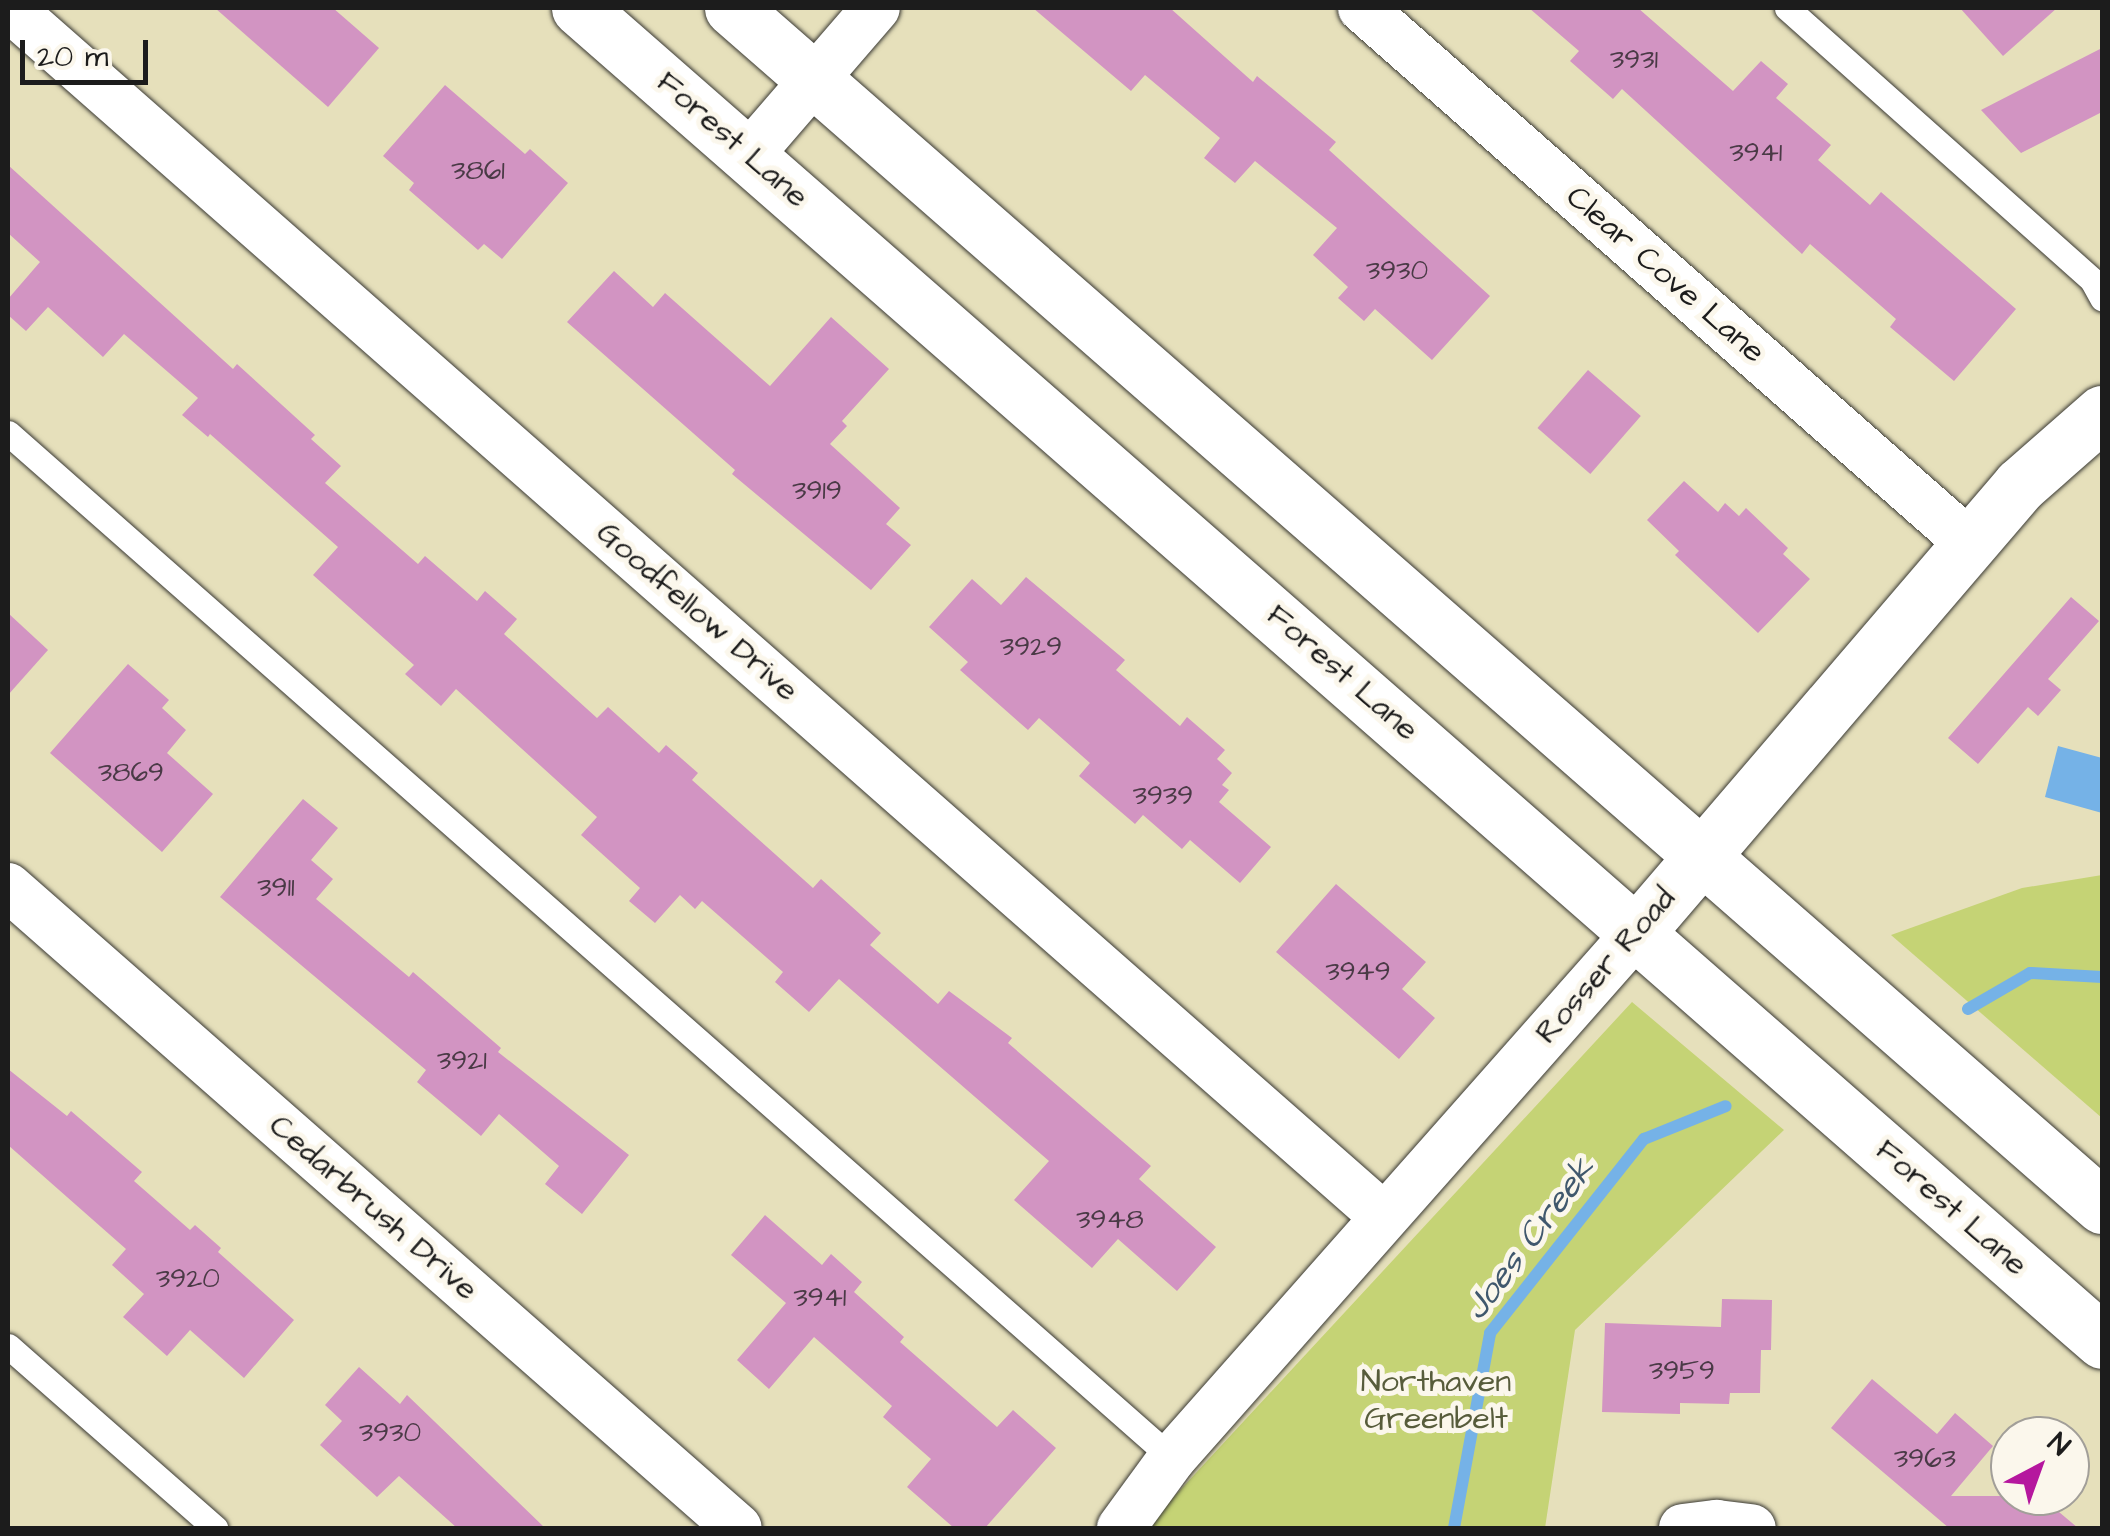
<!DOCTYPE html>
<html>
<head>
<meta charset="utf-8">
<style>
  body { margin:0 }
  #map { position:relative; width:2110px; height:1536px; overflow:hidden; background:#e6e0bb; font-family:"Architects Daughter",sans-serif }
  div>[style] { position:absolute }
  .green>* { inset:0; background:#c5d375 }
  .water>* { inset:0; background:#75b2e7 }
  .stream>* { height:12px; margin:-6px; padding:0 6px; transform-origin:6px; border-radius:6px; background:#75b2e7 }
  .building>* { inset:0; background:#d294c2; transform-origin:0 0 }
  .roads { filter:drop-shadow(0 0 2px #3a3934) drop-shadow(0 0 2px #3a3934) }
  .lane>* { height:25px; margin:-12.5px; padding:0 12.5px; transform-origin:12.5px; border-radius:12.5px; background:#fff }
  .street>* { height:48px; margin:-24px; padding:0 24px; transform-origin:24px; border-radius:24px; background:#fff }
  .secondary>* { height:55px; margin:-27.5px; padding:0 27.5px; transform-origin:27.5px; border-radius:27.5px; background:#fff }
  span { translate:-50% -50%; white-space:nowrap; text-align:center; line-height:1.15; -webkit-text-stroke:10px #fbf7ec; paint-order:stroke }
  .number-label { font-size:28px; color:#4a3a46 }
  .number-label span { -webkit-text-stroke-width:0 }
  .street-label { font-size:32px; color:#1c1c1c }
  .park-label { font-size:32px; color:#575c3b }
  .water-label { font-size:35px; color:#40586d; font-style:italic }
  .frame { position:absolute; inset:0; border:10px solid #1c1c1c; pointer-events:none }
  .north { position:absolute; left:1990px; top:1416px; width:100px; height:100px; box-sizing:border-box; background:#fbf7ec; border:2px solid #a29f99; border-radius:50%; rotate:41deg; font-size:28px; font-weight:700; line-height:40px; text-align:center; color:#1c1c1c }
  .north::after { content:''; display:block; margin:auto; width:35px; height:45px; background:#b5179e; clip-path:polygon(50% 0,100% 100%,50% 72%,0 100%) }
  .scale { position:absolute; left:20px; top:40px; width:128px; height:45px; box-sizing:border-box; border:5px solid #1c1c1c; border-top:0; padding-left:12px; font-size:30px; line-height:35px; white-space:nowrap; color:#1c1c1c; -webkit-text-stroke:8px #fbf7ec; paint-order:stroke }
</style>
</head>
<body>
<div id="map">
  <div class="green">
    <i style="clip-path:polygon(2102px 875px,2102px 1118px,1891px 935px,2022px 888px)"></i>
    <i style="clip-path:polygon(1632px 1002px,1784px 1130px,1575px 1330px,1545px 1528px,1145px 1528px)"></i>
  </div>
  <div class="water">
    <i style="clip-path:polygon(2058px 746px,2102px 758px,2102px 813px,2045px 797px)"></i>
  </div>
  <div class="stream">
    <i style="left:1968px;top:1009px;width:72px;rotate:-30.1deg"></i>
    <i style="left:2030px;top:973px;width:72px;rotate:3.2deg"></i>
    <i style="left:1454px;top:1528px;width:198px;rotate:-79.5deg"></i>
    <i style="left:1490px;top:1333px;width:248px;rotate:-51.6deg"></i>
    <i style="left:1644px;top:1139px;width:88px;rotate:-21.9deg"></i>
  </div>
  <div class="building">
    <i style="clip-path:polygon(215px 8px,333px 8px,379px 48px,328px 107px)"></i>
    <i style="clip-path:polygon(1033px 8px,1170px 8px,1253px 82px,1257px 76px,1336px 142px,1329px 150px,1490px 296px,1432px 360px,1375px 309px,1364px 321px,1338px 298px,1348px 287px,1313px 255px,1337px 228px,1255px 161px,1235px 183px,1204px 158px,1220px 138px,1145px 75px,1131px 91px)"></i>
    <i style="clip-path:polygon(1529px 8px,1638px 8px,1733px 91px,1761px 61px,1788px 84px,1776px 98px,1831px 145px,1818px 160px,1870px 205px,1881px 192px,2016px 309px,1954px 381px,1890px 327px,1896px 319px,1810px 244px,1802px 254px,1622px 89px,1613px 99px,1570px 61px,1579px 51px)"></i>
    <i style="clip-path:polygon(1960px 8px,2057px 8px,2003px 56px)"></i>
    <i style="clip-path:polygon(2102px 48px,2102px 112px,2021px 153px,1981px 110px)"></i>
    <i style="clip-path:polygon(445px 85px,525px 154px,530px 149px,568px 183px,502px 259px,484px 244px,478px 250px,409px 190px,414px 183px,383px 156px)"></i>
    <i style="clip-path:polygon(8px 165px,233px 369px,237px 364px,315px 435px,311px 439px,341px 466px,325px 483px,418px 564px,425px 556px,477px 601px,485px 591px,517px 619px,504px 634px,597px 718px,608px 707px,659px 753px,666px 745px,698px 773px,692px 780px,813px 888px,821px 879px,881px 933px,870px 945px,938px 1004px,949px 991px,1012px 1038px,1008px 1043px,1151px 1166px,1139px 1179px,1216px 1247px,1177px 1291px,1118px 1239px,1092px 1268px,1014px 1200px,1049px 1161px,839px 979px,809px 1012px,775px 982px,783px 972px,702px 901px,695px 909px,680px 895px,655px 923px,629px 901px,640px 888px,581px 835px,597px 817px,456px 689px,441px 706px,405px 674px,414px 665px,313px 575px,338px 547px,210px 434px,208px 437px,182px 415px,198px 398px,124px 334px,103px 357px,48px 307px,26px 331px,8px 315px,8px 299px,40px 262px,8px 233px)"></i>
    <i style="clip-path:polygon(614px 271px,653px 307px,665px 293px,770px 386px,831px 317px,889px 369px,842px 421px,847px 426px,830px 444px,900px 508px,886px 524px,911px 545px,871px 590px,732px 474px,735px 470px,567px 322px)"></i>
    <i style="left:1588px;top:370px;width:70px;height:77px;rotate:41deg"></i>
    <i style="clip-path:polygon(1684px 481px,1718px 512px,1725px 503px,1739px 516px,1746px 508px,1788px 548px,1783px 554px,1810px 579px,1758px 633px,1675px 555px,1679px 551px,1647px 520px)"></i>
    <i style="clip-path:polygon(1026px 577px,1125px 660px,1116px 670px,1180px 726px,1187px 717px,1225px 750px,1217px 759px,1232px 773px,1222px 785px,1229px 790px,1219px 802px,1271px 847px,1240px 883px,1190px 840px,1182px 849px,1143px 815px,1135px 824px,1079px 776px,1090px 763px,1039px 718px,1028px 730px,960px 670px,968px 662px,929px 627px,972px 579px,1001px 605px)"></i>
    <i style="clip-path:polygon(2071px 597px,2099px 621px,2048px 679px,2061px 690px,2038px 716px,2028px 707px,1978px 764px,1948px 738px)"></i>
    <i style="clip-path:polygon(8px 613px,48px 650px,8px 695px)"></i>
    <i style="clip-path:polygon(128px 664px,169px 700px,162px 708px,186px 730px,167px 753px,213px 794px,162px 852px,50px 753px)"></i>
    <i style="clip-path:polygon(303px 799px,338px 828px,311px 860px,333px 879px,316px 899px,409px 977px,413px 972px,501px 1048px,498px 1052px,629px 1155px,582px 1214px,545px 1184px,559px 1166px,499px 1114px,481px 1136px,417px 1082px,426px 1070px,220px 897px)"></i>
    <i style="clip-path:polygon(1336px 884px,1426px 962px,1402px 989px,1435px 1018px,1399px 1059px,1276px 952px)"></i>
    <i style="clip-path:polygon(8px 1069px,67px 1116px,71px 1111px,142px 1172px,134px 1181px,190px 1230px,195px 1225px,221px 1248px,218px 1252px,294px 1320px,244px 1378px,190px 1330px,167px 1356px,123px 1317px,144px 1294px,112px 1265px,126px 1249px,8px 1145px)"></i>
    <i style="clip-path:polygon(765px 1215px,822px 1265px,831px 1254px,862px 1282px,854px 1292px,904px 1337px,900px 1342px,997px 1427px,1013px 1410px,1056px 1448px,985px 1528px,954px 1528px,907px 1487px,931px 1459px,883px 1417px,892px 1406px,814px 1337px,769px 1389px,737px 1360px,786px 1303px,731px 1255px)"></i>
    <i style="clip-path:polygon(1722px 1299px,1772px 1300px,1771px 1350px,1761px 1350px,1760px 1393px,1730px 1393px,1729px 1404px,1680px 1403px,1680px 1414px,1602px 1412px,1605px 1323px,1721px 1327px)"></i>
    <i style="clip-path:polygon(359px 1367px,400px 1404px,407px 1395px,545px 1528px,457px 1528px,399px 1476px,377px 1497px,320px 1445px,342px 1421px,325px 1405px)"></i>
    <i style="clip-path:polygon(1872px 1379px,1937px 1434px,1955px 1413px,1993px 1446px,1951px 1496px,2040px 1496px,2078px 1528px,1949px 1528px,1831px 1428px)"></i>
  </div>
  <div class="roads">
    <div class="lane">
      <i style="left:1787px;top:8px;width:409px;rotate:41.7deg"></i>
      <i style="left:2092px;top:280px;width:21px;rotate:61deg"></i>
      <i style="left:8px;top:433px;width:1551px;rotate:41.37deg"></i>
      <i style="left:8px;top:1346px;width:276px;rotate:41.3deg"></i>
    </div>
    <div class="street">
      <i style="left:10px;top:8px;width:1830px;rotate:41.34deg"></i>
      <i style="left:1362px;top:8px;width:809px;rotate:41.39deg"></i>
      <i style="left:749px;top:155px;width:194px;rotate:-49.2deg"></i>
      <i style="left:8px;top:887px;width:971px;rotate:41.29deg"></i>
      <i style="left:1121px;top:1528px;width:87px;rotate:-53.9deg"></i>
      <i style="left:1172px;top:1458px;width:702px;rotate:-48.52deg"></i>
      <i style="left:1683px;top:1528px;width:34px;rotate:-7deg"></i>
      <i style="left:1717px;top:1524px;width:35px;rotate:7deg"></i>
    </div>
    <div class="secondary">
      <i style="left:579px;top:8px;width:2024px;rotate:41.19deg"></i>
      <i style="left:732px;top:8px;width:1820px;rotate:41.17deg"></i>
      <i style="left:1637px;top:932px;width:589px;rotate:-49.41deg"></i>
      <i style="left:2020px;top:485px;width:109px;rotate:-41.3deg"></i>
    </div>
  </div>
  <div class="number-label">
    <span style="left:1634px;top:60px">3931</span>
    <span style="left:1756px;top:153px">3941</span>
    <span style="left:478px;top:171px">3861</span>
    <span style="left:1397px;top:271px">3930</span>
    <span style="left:817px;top:491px">3919</span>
    <span style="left:1031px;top:647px">3929</span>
    <span style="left:131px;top:773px">3869</span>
    <span style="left:1163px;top:796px">3939</span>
    <span style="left:276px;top:888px">3911</span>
    <span style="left:1358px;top:972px">3949</span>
    <span style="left:462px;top:1061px">3921</span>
    <span style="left:1110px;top:1220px">3948</span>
    <span style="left:188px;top:1279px">3920</span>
    <span style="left:820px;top:1298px">3941</span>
    <span style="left:1682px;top:1371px">3959</span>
    <span style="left:390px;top:1433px">3930</span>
    <span style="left:1925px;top:1459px">3963</span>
  </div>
  <div class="street-label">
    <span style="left:732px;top:140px;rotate:41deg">Forest Lane</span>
    <span style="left:1665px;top:275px;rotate:41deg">Clear Cove Lane</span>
    <span style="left:697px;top:612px;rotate:41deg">Goodfellow Drive</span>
    <span style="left:1342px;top:673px;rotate:41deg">Forest Lane</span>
    <span style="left:1606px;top:966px;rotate:-49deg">Rosser Road</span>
    <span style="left:373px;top:1208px;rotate:41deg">Cedarbrush Drive</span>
    <span style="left:1951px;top:1208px;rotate:41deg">Forest Lane</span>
  </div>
  <div class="park-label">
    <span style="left:1436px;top:1401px">Northaven<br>Greenbelt</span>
  </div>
  <div class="water-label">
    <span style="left:1530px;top:1239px;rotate:-53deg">Joes Creek</span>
  </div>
  <div class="frame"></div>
  <div class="north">N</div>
  <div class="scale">20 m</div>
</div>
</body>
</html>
